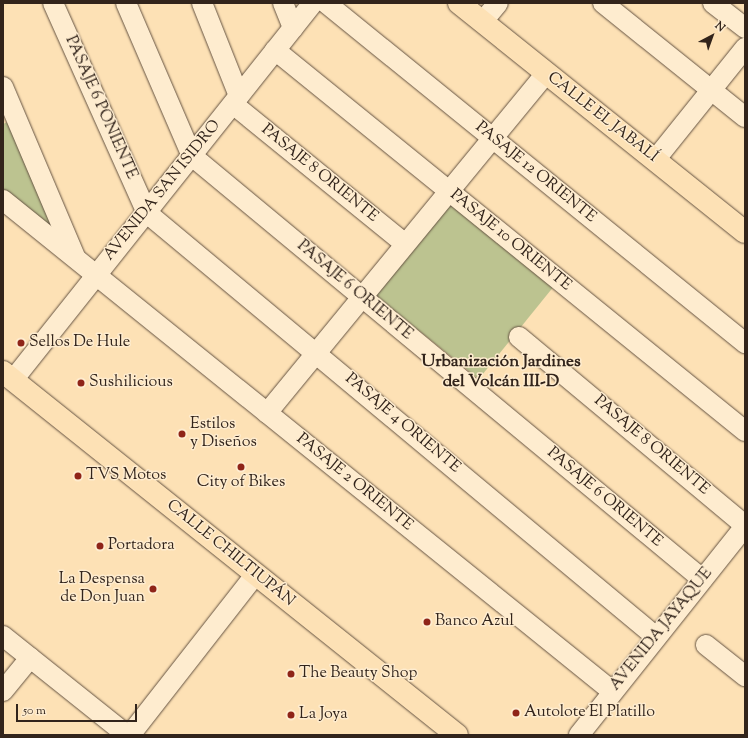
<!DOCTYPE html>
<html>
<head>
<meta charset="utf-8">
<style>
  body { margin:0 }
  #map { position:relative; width:748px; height:738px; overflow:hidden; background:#fde1b5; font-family:"Sorts Mill Goudy",serif }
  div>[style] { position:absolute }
  .green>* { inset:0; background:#bcc390; transform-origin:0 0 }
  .roads { filter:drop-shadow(0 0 1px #655342) drop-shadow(0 0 1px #655342) }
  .minor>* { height:20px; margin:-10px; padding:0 10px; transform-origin:10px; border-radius:10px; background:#feeccf }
  .major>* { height:22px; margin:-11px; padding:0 11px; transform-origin:11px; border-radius:11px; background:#fde1b5 }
  .dots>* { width:11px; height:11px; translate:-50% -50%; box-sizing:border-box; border:2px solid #feeccf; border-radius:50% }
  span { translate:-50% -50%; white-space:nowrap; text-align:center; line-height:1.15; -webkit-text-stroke:3px #feeccf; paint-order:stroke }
  .street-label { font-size:16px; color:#32241b }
  .poi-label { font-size:16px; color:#32241b }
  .left { translate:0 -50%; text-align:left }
  .right { translate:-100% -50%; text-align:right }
  .neighbourhood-label { font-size:17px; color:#32241b; font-weight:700 }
  .frame { position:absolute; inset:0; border:4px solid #32241b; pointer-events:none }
  .north { position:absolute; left:692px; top:16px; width:40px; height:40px; -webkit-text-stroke:3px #feeccf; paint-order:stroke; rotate:41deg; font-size:11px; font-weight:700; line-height:16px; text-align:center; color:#32241b }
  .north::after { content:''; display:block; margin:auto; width:14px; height:18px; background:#32241b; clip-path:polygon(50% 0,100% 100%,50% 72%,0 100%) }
  .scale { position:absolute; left:16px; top:704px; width:121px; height:18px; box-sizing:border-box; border:2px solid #32241b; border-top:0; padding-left:5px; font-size:12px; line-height:14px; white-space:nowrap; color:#32241b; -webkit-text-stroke:3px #feeccf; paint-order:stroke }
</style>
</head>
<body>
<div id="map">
  <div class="green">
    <i style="clip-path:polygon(16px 118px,76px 258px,3px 200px,3px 124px)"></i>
    <i style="left:448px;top:201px;width:136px;height:119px;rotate:39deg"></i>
  </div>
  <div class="roads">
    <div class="minor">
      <i style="left:53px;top:3px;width:230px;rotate:65.9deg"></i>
      <i style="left:147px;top:213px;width:662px;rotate:39.79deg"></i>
      <i style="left:126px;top:3px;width:167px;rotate:66.7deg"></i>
      <i style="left:192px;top:156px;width:663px;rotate:39.67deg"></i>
      <i style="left:202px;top:3px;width:100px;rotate:68.3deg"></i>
      <i style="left:283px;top:3px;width:27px;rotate:68deg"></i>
      <i style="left:326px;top:3px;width:540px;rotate:39.06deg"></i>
      <i style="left:603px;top:3px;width:182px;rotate:38.8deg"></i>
      <i style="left:713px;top:3px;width:41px;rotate:38deg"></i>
      <i style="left:483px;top:21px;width:23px;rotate:-50deg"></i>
      <i style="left:275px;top:50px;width:605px;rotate:39.03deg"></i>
      <i style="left:3px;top:87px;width:185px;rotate:67deg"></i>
      <i style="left:233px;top:104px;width:222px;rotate:39.1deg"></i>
      <i style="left:655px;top:160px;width:144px;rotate:-51.2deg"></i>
      <i style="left:3px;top:200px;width:782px;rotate:38.88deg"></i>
      <i style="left:519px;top:337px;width:294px;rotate:39.8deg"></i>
      <i style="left:13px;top:380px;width:482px;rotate:-51.5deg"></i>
      <i style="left:267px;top:413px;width:438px;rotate:-50.6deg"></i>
      <i style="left:3px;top:636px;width:159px;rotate:38.6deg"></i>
      <i style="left:706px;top:645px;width:50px;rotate:38.5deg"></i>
      <i style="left:3px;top:691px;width:43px;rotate:-50.7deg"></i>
      <i style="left:130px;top:735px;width:203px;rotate:-52deg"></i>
      <i style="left:579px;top:735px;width:267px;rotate:-51.5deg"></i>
    </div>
    <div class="major">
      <i style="left:459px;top:3px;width:366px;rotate:38.7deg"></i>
      <i style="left:3px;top:372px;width:581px;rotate:38.64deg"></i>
    </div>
  </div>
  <div class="dots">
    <i style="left:21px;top:343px;background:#8f2418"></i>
    <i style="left:81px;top:383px;background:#8f2418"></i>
    <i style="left:182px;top:434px;background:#8f2418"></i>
    <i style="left:241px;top:467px;background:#8f2418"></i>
    <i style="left:78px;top:476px;background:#8f2418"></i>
    <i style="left:100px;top:546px;background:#8f2418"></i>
    <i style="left:153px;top:589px;background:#8f2418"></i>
    <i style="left:427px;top:622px;background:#8f2418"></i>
    <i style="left:291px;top:674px;background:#8f2418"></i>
    <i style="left:516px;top:713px;background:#8f2418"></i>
    <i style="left:291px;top:715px;background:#8f2418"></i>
  </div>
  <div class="street-label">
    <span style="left:100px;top:108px;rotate:66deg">PASAJE 6 PONIENTE</span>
    <span style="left:602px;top:118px;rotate:38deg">CALLE EL JABALÍ</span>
    <span style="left:535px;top:173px;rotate:39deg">PASAJE 12 ORIENTE</span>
    <span style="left:319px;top:174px;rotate:39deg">PASAJE 8 ORIENTE</span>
    <span style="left:163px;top:191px;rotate:-51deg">AVENIDA SAN ISIDRO</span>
    <span style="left:510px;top:241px;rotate:39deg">PASAJE 10 ORIENTE</span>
    <span style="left:354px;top:291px;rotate:40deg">PASAJE 6 ORIENTE</span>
    <span style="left:402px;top:424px;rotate:40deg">PASAJE 4 ORIENTE</span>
    <span style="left:651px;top:446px;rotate:40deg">PASAJE 8 ORIENTE</span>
    <span style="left:354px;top:483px;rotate:39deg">PASAJE 2 ORIENTE</span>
    <span style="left:604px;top:498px;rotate:40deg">PASAJE 6 ORIENTE</span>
    <span style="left:230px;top:554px;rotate:39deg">CALLE CHILTIUPÁN</span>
    <span style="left:662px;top:630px;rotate:-51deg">AVENIDA JAYAQUE</span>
  </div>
  <div class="poi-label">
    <span class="left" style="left:29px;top:343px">Sellos De Hule</span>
    <span class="left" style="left:89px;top:383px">Sushilicious</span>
    <span class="left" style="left:190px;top:434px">Estilos<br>y Diseños</span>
    <span class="left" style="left:86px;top:476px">TVS Motos</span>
    <span style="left:241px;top:483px">City of Bikes</span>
    <span class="left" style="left:108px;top:546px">Portadora</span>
    <span class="right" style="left:145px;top:589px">La Despensa<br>de Don Juan</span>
    <span class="left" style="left:435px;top:622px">Banco Azul</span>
    <span class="left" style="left:299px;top:674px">The Beauty Shop</span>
    <span class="left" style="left:524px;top:713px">Autolote El Platillo</span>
    <span class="left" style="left:299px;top:715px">La Joya</span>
  </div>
  <div class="neighbourhood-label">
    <span style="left:501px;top:373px">Urbanización Jardines<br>del Volcán III-D</span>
  </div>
  <div class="frame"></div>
  <div class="north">N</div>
  <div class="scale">50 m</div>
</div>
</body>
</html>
